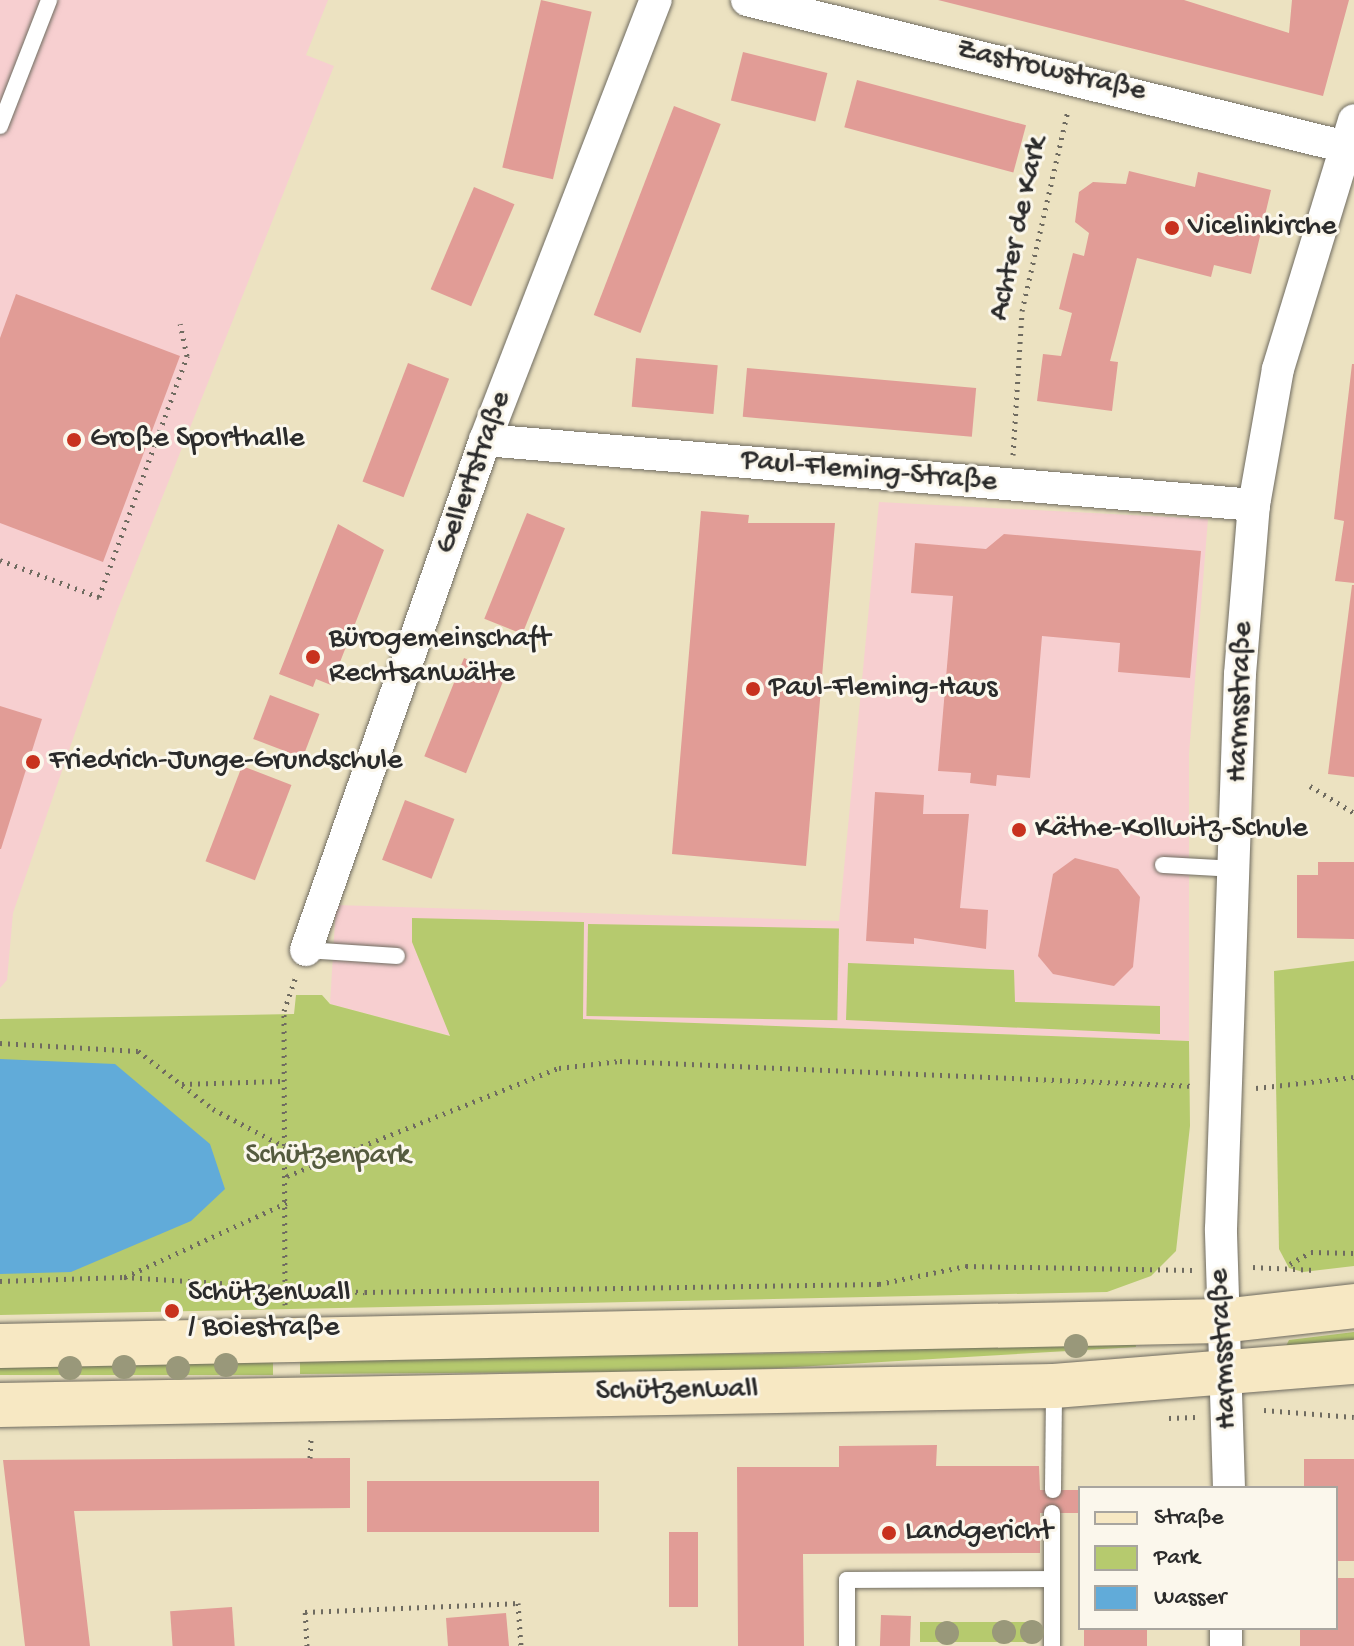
<!DOCTYPE html>
<html>
<head>
<meta charset="utf-8">
<style>
  body { margin:0 }
  #map { position:relative; width:1354px; height:1646px; overflow:hidden; background:#ece2c1; font-family:"Gochi Hand",sans-serif }
  div>[style] { position:absolute }
  .built>* { inset:0; background:#f7cfd0 }
  .green>* { inset:0; background:#b6ca6e; transform-origin:0 0 }
  .water>* { inset:0; background:#61abd9 }
  .building>* { inset:0; background:#e19c96; transform-origin:0 0 }
  .path>* { height:5px; margin-top:-2.5px; transform-origin:0; background:repeating-linear-gradient(90deg,#6f6b60 0 2px,transparent 0 8px) }
  .roads { filter:drop-shadow(0 0 2px #6f6b60) drop-shadow(0 0 2px #6f6b60) }
  .lane>* { height:16px; margin:-8px; padding:0 8px; transform-origin:8px; border-radius:8px; background:#fff }
  .street>* { height:32px; margin:-16px; padding:0 16px; transform-origin:16px; border-radius:16px; background:#fff }
  .secondary>* { height:44px; margin:-22px; padding:0 22px; transform-origin:22px; border-radius:22px; background:#f7e8c3 }
  .trees>* { width:24px; height:24px; margin:-12px; border-radius:50%; background:#99987a }
  .dots>* { width:22px; height:22px; translate:-50% -50%; box-sizing:border-box; border:4px solid #fbf7ec; border-radius:50% }
  span { translate:-50% -50%; white-space:nowrap; text-align:center; line-height:1.15; -webkit-text-stroke:6px #fbf7ec; paint-order:stroke }
  .street-label { font-size:30px; color:#2b2b2b }
  .poi-label { font-size:30px; color:#2b2b2b }
  .left { translate:0 -50%; text-align:left }
  .park-label { font-size:30px; color:#555b3f }
  .legend { position:absolute; left:1078px; top:1486px; width:260px; height:144px; box-sizing:border-box; background:#fbf7ec; border:2px solid #a8a59f; margin:0; padding:10px 14px; list-style:none; font-size:24px; color:#2b2b2b }
  .legend li { display:flex; align-items:center; gap:16px; height:40px }
  .legend b { width:40px; border:2px solid #a8a59f }
</style>
</head>
<body>
<div id="map">
  <div class="built">
    <i style="clip-path:polygon(0 0,328px 0,306px 55px,334px 66px,117px 611px,13px 913px,7px 980px,0 988px)"></i>
    <i style="clip-path:polygon(879px 502px,1208px 519px,1189px 754px,1189px 1041px,583px 1019px,451px 1036px,330px 1004px,336px 905px,839px 921px)"></i>
  </div>
  <div class="green">
    <i style="clip-path:polygon(412px 918px,584px 922px,583px 1019px,1189px 1041px,1190px 1126px,1176px 1251px,1151px 1276px,1107px 1292px,0 1315px,0 1019px,294px 1014px,296px 995px,322px 995px,330px 1004px,450px 1036px,412px 942px)"></i>
    <i style="left:588px;top:924px;width:251px;height:92px;rotate:1deg"></i>
    <i style="clip-path:polygon(1354px 961px,1354px 1266px,1303px 1272px,1289px 1268px,1279px 1249px,1274px 971px)"></i>
    <i style="clip-path:polygon(848px 963px,1014px 970px,1015px 1002px,1160px 1006px,1160px 1034px,846px 1020px)"></i>
    <i style="clip-path:polygon(1354px 1332px,1354px 1345px,1286px 1346px,1289px 1340px)"></i>
    <i style="clip-path:polygon(1135px 1337px,1136px 1347px,726px 1371px,300px 1374px,300px 1357px,823px 1353px)"></i>
    <i style="left:273px;top:1357px;width:18px;height:273px;rotate:90deg"></i>
    <i style="left:1039px;top:1622px;width:20px;height:119px;rotate:90deg"></i>
  </div>
  <div class="water">
    <i style="clip-path:polygon(0 1059px,115px 1064px,210px 1144px,225px 1189px,191px 1221px,71px 1272px,0 1274px)"></i>
  </div>
  <div class="building">
    <i style="left:541px;top:0;width:52px;height:172px;rotate:13deg"></i>
    <i style="clip-path:polygon(938px 0,1184px 0,1289px 33px,1292px 0,1349px 0,1323px 96px)"></i>
    <i style="left:743px;top:52px;width:87px;height:50px;rotate:14deg"></i>
    <i style="left:857px;top:80px;width:175px;height:49px;rotate:15deg"></i>
    <i style="left:674px;top:106px;width:50px;height:224px;rotate:21deg"></i>
    <i style="clip-path:polygon(1129px 171px,1195px 187px,1198px 172px,1271px 190px,1251px 274px,1214px 265px,1211px 277px,1137px 258px,1110px 361px,1118px 362px,1112px 411px,1037px 401px,1043px 354px,1061px 356px,1072px 313px,1059px 309px,1073px 253px,1084px 256px,1089px 233px,1075px 222px,1079px 192px,1093px 182px,1126px 184px)"></i>
    <i style="left:474px;top:187px;width:44px;height:111px;rotate:23deg"></i>
    <i style="clip-path:polygon(16px 294px,180px 356px,103px 562px,0 523px,0 338px)"></i>
    <i style="left:636px;top:358px;width:82px;height:49px;rotate:5deg"></i>
    <i style="left:408px;top:363px;width:44px;height:127px;rotate:21deg"></i>
    <i style="clip-path:polygon(1352px 364px,1354px 364px,1354px 583px,1335px 581px,1344px 521px,1334px 519px)"></i>
    <i style="left:747px;top:368px;width:230px;height:49px;rotate:5deg"></i>
    <i style="clip-path:polygon(701px 511px,749px 515px,748px 523px,835px 523px,806px 866px,672px 854px)"></i>
    <i style="left:527px;top:513px;width:41px;height:114px;rotate:22deg"></i>
    <i style="clip-path:polygon(338px 524px,384px 550px,331px 685px,316px 679px,313px 687px,279px 674px)"></i>
    <i style="clip-path:polygon(1004px 534px,1201px 551px,1190px 678px,1118px 672px,1120px 643px,1042px 636px,1030px 778px,997px 775px,996px 786px,970px 783px,971px 773px,938px 771px,953px 596px,911px 593px,915px 543px,986px 549px)"></i>
    <i style="clip-path:polygon(1352px 585px,1354px 585px,1354px 777px,1328px 774px)"></i>
    <i style="left:464px;top:658px;width:45px;height:106px;rotate:22deg"></i>
    <i style="left:270px;top:695px;width:53px;height:47px;rotate:21deg"></i>
    <i style="clip-path:polygon(0 706px,42px 719px,1px 849px,0 849px)"></i>
    <i style="left:242px;top:766px;width:53px;height:102px;rotate:21deg"></i>
    <i style="clip-path:polygon(875px 792px,924px 795px,923px 814px,969px 814px,960px 908px,988px 910px,986px 949px,914px 938px,914px 944px,866px 941px)"></i>
    <i style="left:405px;top:800px;width:53px;height:64px;rotate:21deg"></i>
    <i style="clip-path:polygon(1075px 858px,1118px 869px,1140px 897px,1133px 967px,1114px 986px,1053px 974px,1038px 956px,1053px 874px)"></i>
    <i style="clip-path:polygon(1318px 862px,1354px 862px,1354px 939px,1297px 938px,1297px 875px,1318px 875px)"></i>
    <i style="clip-path:polygon(937px 1445px,936px 1466px,1039px 1466px,1040px 1490px,1080px 1490px,1080px 1513px,1040px 1513px,1040px 1553px,803px 1554px,804px 1646px,738px 1646px,737px 1467px,839px 1467px,839px 1446px)"></i>
    <i style="clip-path:polygon(350px 1458px,350px 1508px,74px 1511px,90px 1646px,25px 1646px,3px 1460px)"></i>
    <i style="clip-path:polygon(1304px 1459px,1354px 1459px,1354px 1561px,1336px 1561px,1336px 1488px,1304px 1488px)"></i>
    <i style="left:367px;top:1481px;width:232px;height:51px"></i>
    <i style="left:669px;top:1532px;width:29px;height:75px"></i>
    <i style="clip-path:polygon(1336px 1578px,1354px 1578px,1354px 1646px,1300px 1646px,1300px 1628px,1336px 1628px)"></i>
    <i style="left:232px;top:1607px;width:39px;height:62px;rotate:86deg"></i>
    <i style="clip-path:polygon(506px 1613px,509px 1646px,448px 1646px,446px 1618px)"></i>
    <i style="left:881px;top:1615px;width:30px;height:31px;rotate:2deg"></i>
    <i style="left:1084px;top:1628px;width:63px;height:18px"></i>
  </div>
  <div class="path">
    <i style="left:1013px;top:455px;width:144px;rotate:-86.4deg"></i>
    <i style="left:1022px;top:311px;width:206px;rotate:-77.1deg"></i>
    <i style="left:0;top:560px;width:106px;rotate:20.5deg"></i>
    <i style="left:99px;top:597px;width:257px;rotate:-69.9deg"></i>
    <i style="left:187px;top:356px;width:33px;rotate:-102deg"></i>
    <i style="left:1310px;top:786px;width:52px;rotate:31.5deg"></i>
    <i style="left:0;top:1043px;width:138px;rotate:3.3deg"></i>
    <i style="left:138px;top:1051px;width:95px;rotate:37.7deg"></i>
    <i style="left:213px;top:1109px;width:81px;rotate:27.8deg"></i>
    <i style="left:182px;top:1084px;width:101px;rotate:-1.7deg"></i>
    <i style="left:1256px;top:1088px;width:99px;rotate:-6.4deg"></i>
    <i style="left:287px;top:1176px;width:293px;rotate:-21.7deg"></i>
    <i style="left:559px;top:1068px;width:61px;rotate:-6.5deg"></i>
    <i style="left:620px;top:1061px;width:575px;rotate:2.49deg"></i>
    <i style="left:1290px;top:1264px;width:24px;rotate:-30deg"></i>
    <i style="left:1311px;top:1252px;width:43px;rotate:1.3deg"></i>
    <i style="left:1253px;top:1267px;width:62px;rotate:2.8deg"></i>
    <i style="left:125px;top:1277px;width:179px;rotate:-24.7deg"></i>
    <i style="left:0;top:1281px;width:124px;rotate:-1.8deg"></i>
    <i style="left:124px;top:1277px;width:241px;rotate:3.6deg"></i>
    <i style="left:365px;top:1292px;width:514px;rotate:-0.89deg"></i>
    <i style="left:879px;top:1284px;width:89px;rotate:-11.7deg"></i>
    <i style="left:966px;top:1266px;width:226px;rotate:1deg"></i>
    <i style="left:285px;top:1305px;width:294px;rotate:-90.2deg"></i>
    <i style="left:284px;top:1011px;width:36px;rotate:-71deg"></i>
    <i style="left:1264px;top:1410px;width:90px;rotate:4.4deg"></i>
    <i style="left:1169px;top:1418px;width:26px;rotate:-2deg"></i>
    <i style="left:310px;top:1458px;width:22px;rotate:-87deg"></i>
    <i style="left:307px;top:1646px;width:34px;rotate:-93deg"></i>
    <i style="left:305px;top:1612px;width:213px;rotate:-2.4deg"></i>
    <i style="left:518px;top:1603px;width:43px;rotate:86deg"></i>
  </div>
  <div class="roads">
    <div class="lane">
      <i style="left:0;top:126px;width:135px;rotate:-68.7deg"></i>
      <i style="left:1163px;top:865px;width:74px;rotate:3.1deg"></i>
      <i style="left:306px;top:950px;width:91px;rotate:3.8deg"></i>
      <i style="left:1053px;top:1490px;width:102px;rotate:-89.4deg"></i>
      <i style="left:847px;top:1646px;width:66px;rotate:-90deg"></i>
      <i style="left:847px;top:1580px;width:205px;rotate:-0.3deg"></i>
      <i style="left:1052px;top:1646px;width:133px;rotate:-90deg"></i>
    </div>
    <div class="street">
      <i style="left:747px;top:0;width:625px;rotate:13.79deg"></i>
      <i style="left:485px;top:440px;width:772px;rotate:4.83deg"></i>
      <i style="left:306px;top:950px;width:541px;rotate:-70.66deg"></i>
      <i style="left:485px;top:440px;width:472px;rotate:-68.8deg"></i>
      <i style="left:1229px;top:1488px;width:259px;rotate:-91.8deg"></i>
      <i style="left:1221px;top:1229px;width:555px;rotate:-88.04deg"></i>
      <i style="left:1240px;top:674px;width:170px;rotate:-85.3deg"></i>
      <i style="left:1254px;top:505px;width:138px;rotate:-80deg"></i>
      <i style="left:1278px;top:369px;width:260px;rotate:-73deg"></i>
      <i style="left:1226px;top:1646px;width:18px;rotate:-90deg"></i>
    </div>
    <div class="secondary">
      <i style="left:0;top:1346px;width:1221px;rotate:-1.17deg"></i>
      <i style="left:1221px;top:1321px;width:134px;rotate:-6.4deg"></i>
      <i style="left:0;top:1405px;width:1054px;rotate:-1.03deg"></i>
      <i style="left:1054px;top:1386px;width:301px;rotate:-4.6deg"></i>
    </div>
  </div>
  <div class="trees">
    <i style="left:1076px;top:1346px"></i>
    <i style="left:226px;top:1365px"></i>
    <i style="left:124px;top:1367px"></i>
    <i style="left:70px;top:1368px"></i>
    <i style="left:178px;top:1368px"></i>
    <i style="left:1004px;top:1632px"></i>
    <i style="left:1032px;top:1632px"></i>
    <i style="left:947px;top:1633px"></i>
  </div>
  <div class="dots">
    <i style="left:1172px;top:228px;background:#c8321e"></i>
    <i style="left:74px;top:440px;background:#c8321e"></i>
    <i style="left:313px;top:657px;background:#c8321e"></i>
    <i style="left:753px;top:689px;background:#c8321e"></i>
    <i style="left:33px;top:762px;background:#c8321e"></i>
    <i style="left:1019px;top:830px;background:#c8321e"></i>
    <i style="left:172px;top:1311px;background:#c8321e"></i>
    <i style="left:889px;top:1533px;background:#c8321e"></i>
  </div>
  <div class="street-label">
    <span style="left:1051px;top:72px;rotate:13deg">Zastrowstraße</span>
    <span style="left:1020px;top:229px;rotate:-78deg">Achter de Kark</span>
    <span style="left:475px;top:473px;rotate:-70deg">Gellertstraße</span>
    <span style="left:869px;top:473px;rotate:5deg">Paul-Fleming-Straße</span>
    <span style="left:1242px;top:702px;rotate:-88deg">Harmsstraße</span>
    <span style="left:1225px;top:1349px;rotate:-93deg">Harmsstraße</span>
    <span style="left:677px;top:1392px;rotate:-1deg">Schützenwall</span>
  </div>
  <div class="poi-label">
    <span class="left" style="left:1188px;top:228px">Vicelinkirche</span>
    <span class="left" style="left:90px;top:440px">Große Sporthalle</span>
    <span class="left" style="left:329px;top:657px">Bürogemeinschaft<br>Rechtsanwälte</span>
    <span class="left" style="left:769px;top:689px">Paul-Fleming-Haus</span>
    <span class="left" style="left:49px;top:762px">Friedrich-Junge-Grundschule</span>
    <span class="left" style="left:1035px;top:830px">Käthe-Kollwitz-Schule</span>
    <span class="left" style="left:188px;top:1311px">Schützenwall<br>/ Boiestraße</span>
    <span class="left" style="left:905px;top:1533px">Landgericht</span>
  </div>
  <div class="park-label">
    <span style="left:328px;top:1157px">Schützenpark</span>
  </div>
  <ul class="legend">
  <li><b style="height:10px;background:#f7e8c3"></b>Straße</li>
  <li><b style="height:22px;background:#b6ca6e"></b>Park</li>
  <li><b style="height:22px;background:#61abd9"></b>Wasser</li>
  </ul>
</div>
</body>
</html>
